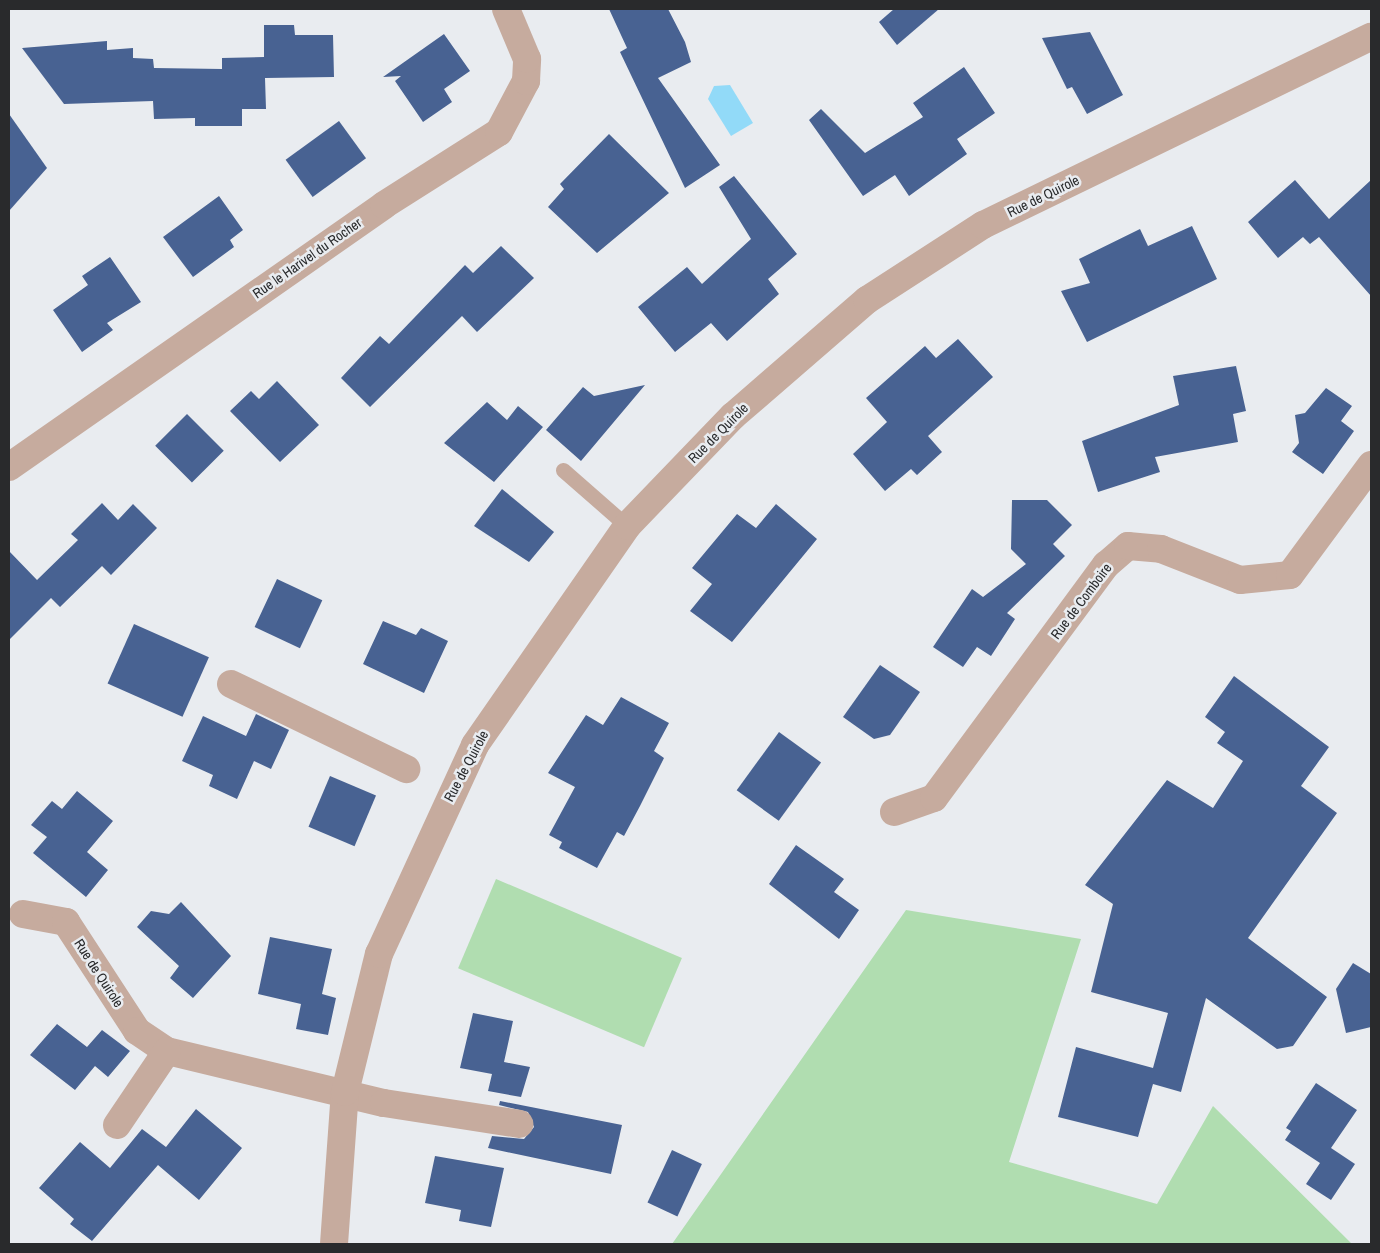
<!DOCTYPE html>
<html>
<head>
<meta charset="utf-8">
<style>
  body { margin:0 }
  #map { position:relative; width:1380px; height:1253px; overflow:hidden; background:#e9ecf0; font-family:"Archivo Narrow",sans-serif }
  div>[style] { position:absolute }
  .green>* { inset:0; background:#b0ddb0; transform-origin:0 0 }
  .water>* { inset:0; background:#92daf8 }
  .building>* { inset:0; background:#486292; transform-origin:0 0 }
  .service>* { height:15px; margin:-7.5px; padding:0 7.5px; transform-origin:7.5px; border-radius:7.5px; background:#c6ab9e }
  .minor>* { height:28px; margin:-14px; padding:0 14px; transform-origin:14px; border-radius:14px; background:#c6ab9e }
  span { translate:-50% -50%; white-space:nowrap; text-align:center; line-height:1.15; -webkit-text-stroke:5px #e9ecf0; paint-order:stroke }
  .street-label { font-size:14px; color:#292a2c }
  .frame { position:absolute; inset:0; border:10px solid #292a2c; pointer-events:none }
</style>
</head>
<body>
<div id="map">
  <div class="green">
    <i style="left:496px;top:879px;width:202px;height:97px;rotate:23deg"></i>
    <i style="clip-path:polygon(906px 910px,1081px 939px,1009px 1162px,1157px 1204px,1213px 1106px,1352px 1244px,672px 1244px)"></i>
  </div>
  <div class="water">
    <i style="clip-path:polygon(730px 85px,753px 123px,731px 136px,708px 99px,714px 86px)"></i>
  </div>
  <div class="building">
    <i style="clip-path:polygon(609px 9px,668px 9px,685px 42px,691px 62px,658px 78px,720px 165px,685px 188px,620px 52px,627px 48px)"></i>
    <i style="clip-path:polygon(894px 9px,939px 9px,897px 45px,879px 22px)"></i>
    <i style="clip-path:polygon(264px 25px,294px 25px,295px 35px,333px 35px,334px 77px,265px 78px,266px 109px,242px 109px,242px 126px,195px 126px,195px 118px,154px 119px,153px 101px,64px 104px,22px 48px,107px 41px,107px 50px,133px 48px,133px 58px,153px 59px,154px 68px,222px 69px,222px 58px,264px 57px)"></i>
    <i style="clip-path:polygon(1090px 32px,1123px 95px,1087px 114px,1072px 87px,1067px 89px,1042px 38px)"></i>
    <i style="clip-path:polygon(444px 34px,470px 71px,444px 89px,452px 102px,423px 122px,395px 81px,401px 76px,383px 77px)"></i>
    <i style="clip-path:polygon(964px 67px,995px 113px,957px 139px,967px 154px,909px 196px,895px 175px,863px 196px,809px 120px,821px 109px,865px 153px,923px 117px,913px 103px)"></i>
    <i style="clip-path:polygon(9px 114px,47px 168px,9px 211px)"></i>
    <i style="left:339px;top:121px;width:46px;height:66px;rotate:54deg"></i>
    <i style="clip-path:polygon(609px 134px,669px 193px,597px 253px,548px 207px,564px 189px,560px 184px)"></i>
    <i style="clip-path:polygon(734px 176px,797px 254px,768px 279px,779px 294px,727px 341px,711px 323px,675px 352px,638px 307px,687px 267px,702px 284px,751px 239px,719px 187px)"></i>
    <i style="clip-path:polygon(1295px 180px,1329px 219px,1371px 180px,1371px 296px,1319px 237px,1310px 244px,1303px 237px,1278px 258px,1248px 222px)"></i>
    <i style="clip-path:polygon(219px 196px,243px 230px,230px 240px,234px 247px,193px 277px,163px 237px)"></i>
    <i style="clip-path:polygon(1192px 226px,1217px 279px,1087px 342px,1061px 291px,1090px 283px,1079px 259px,1140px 229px,1148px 246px)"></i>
    <i style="clip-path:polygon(501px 246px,534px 278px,477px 332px,462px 316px,370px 407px,341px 378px,380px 336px,389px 344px,465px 265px,473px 273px)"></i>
    <i style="clip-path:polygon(110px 257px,141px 302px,107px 323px,113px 330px,82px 352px,53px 310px,88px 285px,82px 276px)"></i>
    <i style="clip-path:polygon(958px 339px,993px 377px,928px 436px,942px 452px,917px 475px,911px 469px,885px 491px,853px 454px,887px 422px,866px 398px,925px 346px,936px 358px)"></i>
    <i style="clip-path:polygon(1236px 366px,1246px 411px,1233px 414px,1238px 442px,1155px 457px,1160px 472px,1098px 492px,1082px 441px,1179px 405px,1173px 376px)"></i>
    <i style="clip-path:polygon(277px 381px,319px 425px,280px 462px,230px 411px,251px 391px,259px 399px)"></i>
    <i style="clip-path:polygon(645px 385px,581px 461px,546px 430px,583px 387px,594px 396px)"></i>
    <i style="clip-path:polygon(1326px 388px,1352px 406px,1341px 421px,1354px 431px,1323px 474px,1292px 452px,1299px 443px,1295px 415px,1305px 413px)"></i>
    <i style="clip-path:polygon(487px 402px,507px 420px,518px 406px,543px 427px,494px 482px,444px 443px)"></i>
    <i style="left:187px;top:414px;width:52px;height:45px;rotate:45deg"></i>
    <i style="clip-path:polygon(502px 489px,554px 532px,529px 562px,474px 526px)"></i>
    <i style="clip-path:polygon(1012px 500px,1047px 500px,1072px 525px,1053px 544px,1065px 556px,1007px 613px,1015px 619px,991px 656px,977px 647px,963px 667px,933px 647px,972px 589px,983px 597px,1026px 564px,1011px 549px)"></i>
    <i style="clip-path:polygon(102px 503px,118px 520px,133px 504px,157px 528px,111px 575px,102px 566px,60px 607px,51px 598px,9px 640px,9px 551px,37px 580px,78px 540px,71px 534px)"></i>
    <i style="clip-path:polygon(776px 504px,817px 539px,732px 642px,690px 611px,712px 584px,692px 568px,737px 514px,756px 528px)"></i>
    <i style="left:277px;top:579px;width:50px;height:53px;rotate:25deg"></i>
    <i style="clip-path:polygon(383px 621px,416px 635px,421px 628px,448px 641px,424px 693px,363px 664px)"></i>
    <i style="left:134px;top:624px;width:82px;height:65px;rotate:24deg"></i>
    <i style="clip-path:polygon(880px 665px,920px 692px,890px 735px,874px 739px,843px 717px)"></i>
    <i style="clip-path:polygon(1234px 676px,1329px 747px,1301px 786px,1337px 813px,1248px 938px,1327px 997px,1293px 1046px,1277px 1049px,1206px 998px,1181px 1092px,1153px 1084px,1138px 1137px,1058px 1117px,1076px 1047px,1153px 1068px,1168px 1013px,1091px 992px,1113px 904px,1085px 885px,1167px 780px,1213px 808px,1243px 761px,1217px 743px,1225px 732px,1205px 717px)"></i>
    <i style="clip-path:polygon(621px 697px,669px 723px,654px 751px,664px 758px,640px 806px,624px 836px,617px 832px,597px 868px,559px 848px,562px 842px,549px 835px,575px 787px,548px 773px,586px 715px,603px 725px)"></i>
    <i style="clip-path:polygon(256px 714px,289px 730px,271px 769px,254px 761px,237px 799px,209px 786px,213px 775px,182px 761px,203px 716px,246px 736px)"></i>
    <i style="left:779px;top:732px;width:52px;height:72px;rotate:36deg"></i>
    <i style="left:330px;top:776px;width:50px;height:55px;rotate:23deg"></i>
    <i style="clip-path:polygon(77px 791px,113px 821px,87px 852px,108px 870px,86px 897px,33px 853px,47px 837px,31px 825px,52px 801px,62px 809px)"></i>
    <i style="clip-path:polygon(796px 845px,844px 879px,834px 892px,859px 910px,839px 939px,769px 884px)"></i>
    <i style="clip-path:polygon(181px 902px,231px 956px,193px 998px,170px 978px,179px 966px,137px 927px,151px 911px,169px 914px)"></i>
    <i style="clip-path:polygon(270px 937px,332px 949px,322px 994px,336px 998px,328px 1035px,296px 1029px,301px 1004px,258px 994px)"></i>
    <i style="clip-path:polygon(1353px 963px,1371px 974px,1371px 1027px,1346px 1033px,1336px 989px)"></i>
    <i style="clip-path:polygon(473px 1013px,513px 1021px,504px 1062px,530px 1067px,521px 1097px,488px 1091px,492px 1074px,460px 1068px)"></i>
    <i style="clip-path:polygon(57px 1024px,87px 1047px,102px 1030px,130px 1051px,108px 1077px,95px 1066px,75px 1090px,30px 1055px)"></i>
    <i style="clip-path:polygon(1316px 1083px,1357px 1110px,1331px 1148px,1355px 1164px,1331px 1200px,1306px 1184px,1320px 1163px,1285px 1140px,1291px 1131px,1286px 1128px)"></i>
    <i style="clip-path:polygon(500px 1101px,622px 1125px,611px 1174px,488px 1148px,492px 1136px,524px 1139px,534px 1127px,528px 1112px,499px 1105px)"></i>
    <i style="clip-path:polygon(196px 1109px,242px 1148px,199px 1200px,158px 1165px,92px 1241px,70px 1224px,74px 1219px,39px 1188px,80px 1142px,110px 1168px,142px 1129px,166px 1147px)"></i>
    <i style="left:672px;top:1150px;width:33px;height:58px;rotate:25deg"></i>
    <i style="clip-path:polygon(435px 1156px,504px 1168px,491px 1227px,459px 1221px,461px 1210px,425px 1203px)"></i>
  </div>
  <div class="service">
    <i style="left:563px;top:470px;width:85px;rotate:41.2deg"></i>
  </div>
  <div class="minor">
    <i style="left:9px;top:467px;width:457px;rotate:-34.9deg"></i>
    <i style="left:384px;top:205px;width:136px;rotate:-32.4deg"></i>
    <i style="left:499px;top:132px;width:58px;rotate:-62.1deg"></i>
    <i style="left:526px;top:81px;width:22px;rotate:-87deg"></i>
    <i style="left:527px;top:59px;width:54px;rotate:-112.8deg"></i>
    <i style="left:231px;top:684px;width:195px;rotate:25.9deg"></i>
    <i style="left:894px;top:812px;width:42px;rotate:-19.3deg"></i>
    <i style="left:934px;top:798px;width:290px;rotate:-53.6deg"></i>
    <i style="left:1106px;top:565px;width:29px;rotate:-41deg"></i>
    <i style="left:1128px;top:546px;width:33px;rotate:5deg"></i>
    <i style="left:1161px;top:549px;width:85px;rotate:21.4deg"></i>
    <i style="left:1240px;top:580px;width:50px;rotate:-5.7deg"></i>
    <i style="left:1290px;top:575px;width:137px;rotate:-53.6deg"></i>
    <i style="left:23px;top:914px;width:44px;rotate:10.5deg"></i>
    <i style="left:66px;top:922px;width:130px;rotate:56.9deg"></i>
    <i style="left:137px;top:1031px;width:36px;rotate:34deg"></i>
    <i style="left:167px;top:1051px;width:223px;rotate:13.5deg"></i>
    <i style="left:384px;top:1103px;width:137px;rotate:8.8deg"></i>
    <i style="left:117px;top:1125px;width:89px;rotate:-56deg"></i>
    <i style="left:334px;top:1244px;width:152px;rotate:-85.9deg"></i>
    <i style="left:345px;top:1092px;width:142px;rotate:-76.2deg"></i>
    <i style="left:379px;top:954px;width:230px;rotate:-65.3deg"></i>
    <i style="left:475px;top:745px;width:267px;rotate:-55.2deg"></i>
    <i style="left:627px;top:526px;width:153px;rotate:-46.1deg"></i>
    <i style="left:733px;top:416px;width:177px;rotate:-40.9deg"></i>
    <i style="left:867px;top:300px;width:138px;rotate:-32.9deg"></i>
    <i style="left:983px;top:225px;width:431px;rotate:-25.9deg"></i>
  </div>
  <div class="street-label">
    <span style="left:1043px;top:196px;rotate:-26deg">Rue de Quirole</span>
    <span style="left:307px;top:258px;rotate:-35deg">Rue le Harivel du Rocher</span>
    <span style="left:718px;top:433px;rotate:-45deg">Rue de Quirole</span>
    <span style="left:1081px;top:601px;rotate:-53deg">Rue de Comboire</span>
    <span style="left:466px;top:766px;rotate:-62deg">Rue de Quirole</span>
    <span style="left:99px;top:973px;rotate:57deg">Rue de Quirole</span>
  </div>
  <div class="frame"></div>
</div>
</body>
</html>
